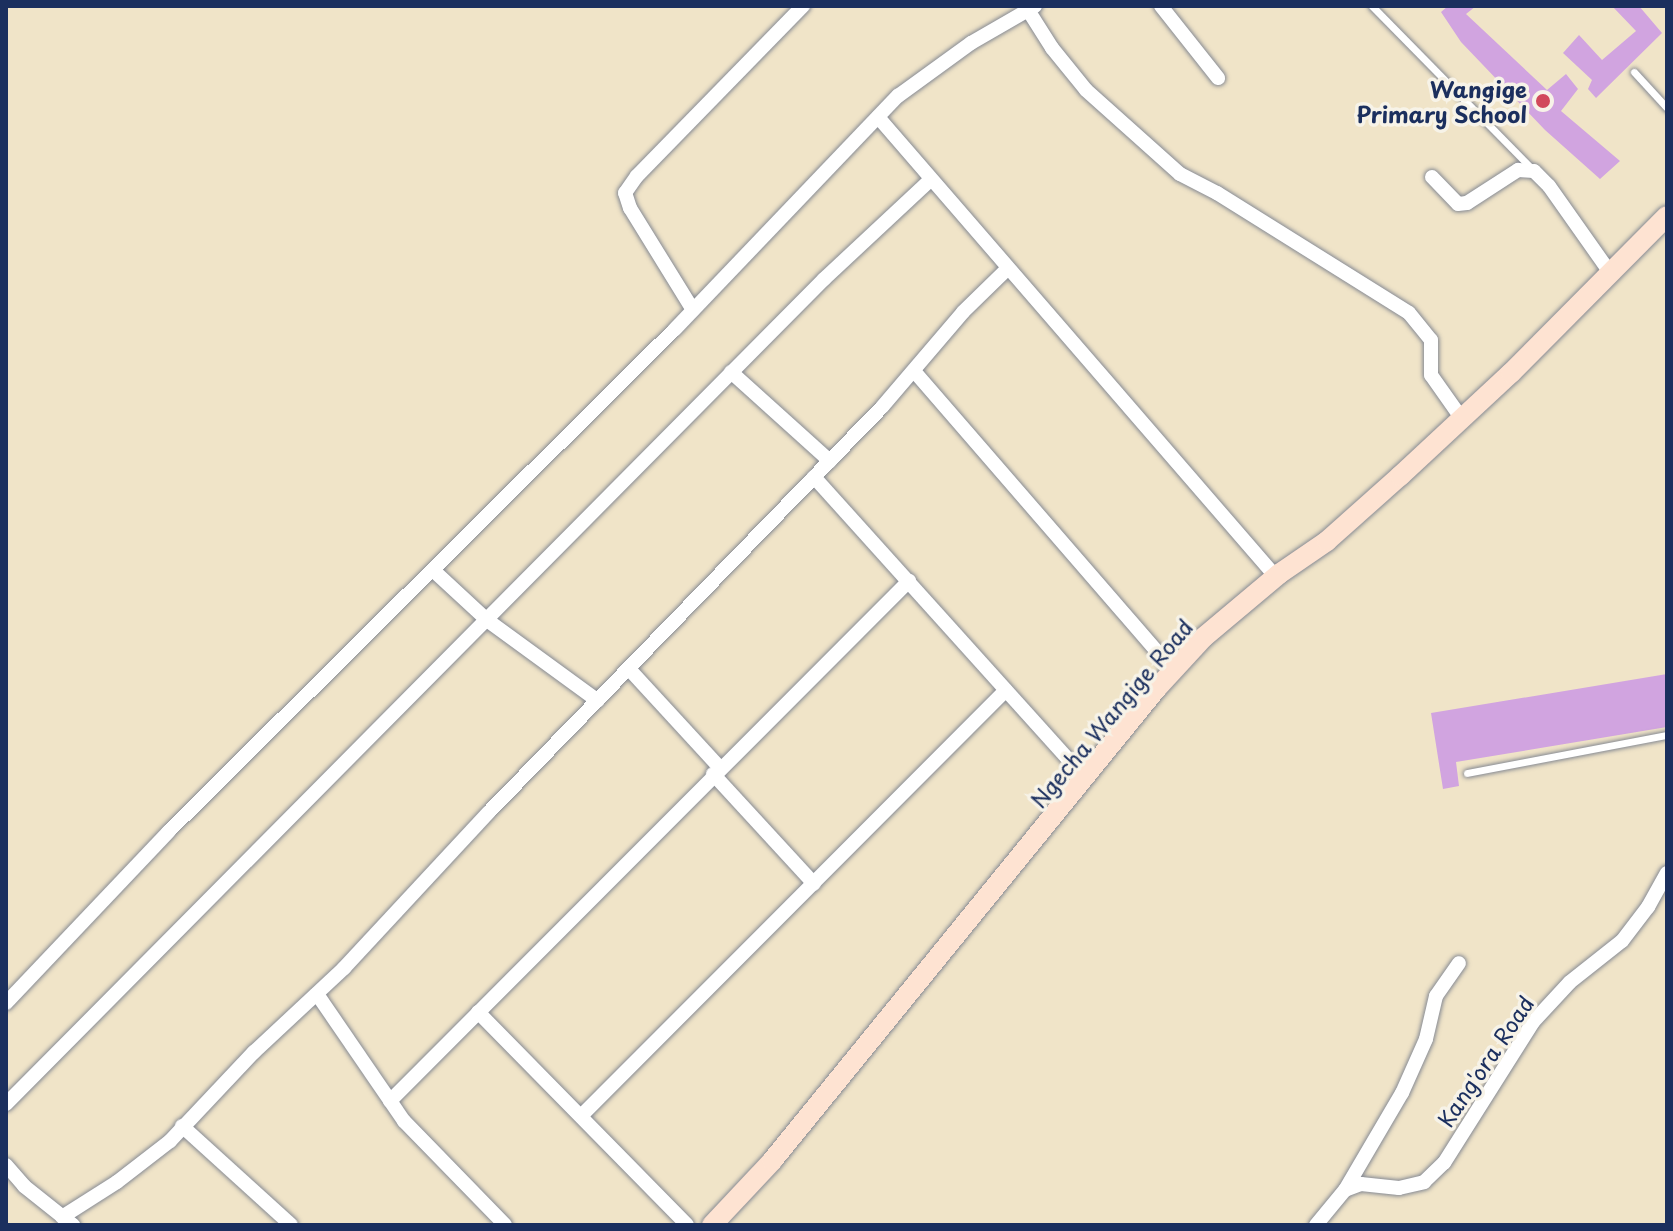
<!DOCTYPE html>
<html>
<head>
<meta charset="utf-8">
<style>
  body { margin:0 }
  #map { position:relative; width:1673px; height:1231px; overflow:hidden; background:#f0e4c8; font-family:"Playpen Sans",sans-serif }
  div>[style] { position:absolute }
  .building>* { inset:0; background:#d1a4e0 }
  .roads { filter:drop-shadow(0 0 2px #868a93) drop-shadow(0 0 2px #868a93) }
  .lane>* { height:7px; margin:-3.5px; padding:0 3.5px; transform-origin:3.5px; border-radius:3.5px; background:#fff }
  .street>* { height:14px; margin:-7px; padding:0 7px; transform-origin:7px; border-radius:7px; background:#fff }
  .secondary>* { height:20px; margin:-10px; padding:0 10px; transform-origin:10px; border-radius:10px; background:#fee3d2 }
  .dots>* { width:22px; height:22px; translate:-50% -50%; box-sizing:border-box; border:4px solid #f7f3e8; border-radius:50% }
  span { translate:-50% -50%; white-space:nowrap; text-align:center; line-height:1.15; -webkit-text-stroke:7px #f7f3e8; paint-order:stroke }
  .poi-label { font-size:22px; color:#1b2f5e; font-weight:700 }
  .right { translate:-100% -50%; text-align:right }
  .street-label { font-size:22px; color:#1b2f5e }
  .frame { position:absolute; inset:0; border:8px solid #1b2f5e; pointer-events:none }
</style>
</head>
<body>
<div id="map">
  <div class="building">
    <i style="clip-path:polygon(1448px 6px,1476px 6px,1466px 14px,1547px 90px,1566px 74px,1578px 89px,1561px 111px,1620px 161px,1600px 179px,1545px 130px,1461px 42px,1441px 12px)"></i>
    <i style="clip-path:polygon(1612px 6px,1639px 6px,1662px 33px,1596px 98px,1588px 89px,1592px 80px,1563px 53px,1579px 35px,1602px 60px,1636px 31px)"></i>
    <i style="clip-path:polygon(1667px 674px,1667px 727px,1456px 762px,1459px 786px,1443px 789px,1431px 713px)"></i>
  </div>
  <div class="roads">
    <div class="lane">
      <i style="left:1372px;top:6px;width:228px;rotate:45.5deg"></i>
      <i style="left:1634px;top:72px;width:49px;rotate:47.5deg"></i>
      <i style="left:1467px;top:773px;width:204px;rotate:-10.8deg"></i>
    </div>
    <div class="street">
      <i style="left:1161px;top:6px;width:92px;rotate:51.6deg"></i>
      <i style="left:1028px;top:10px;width:45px;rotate:57.7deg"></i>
      <i style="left:1052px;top:48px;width:54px;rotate:51deg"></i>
      <i style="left:1086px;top:90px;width:126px;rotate:41.8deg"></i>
      <i style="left:1180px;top:174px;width:42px;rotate:27.2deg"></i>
      <i style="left:1217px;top:193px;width:226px;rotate:32deg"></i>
      <i style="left:1409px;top:313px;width:35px;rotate:51deg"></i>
      <i style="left:1431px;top:340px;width:35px;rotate:90deg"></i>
      <i style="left:1431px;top:375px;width:54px;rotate:54.8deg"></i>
      <i style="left:878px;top:117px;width:608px;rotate:49.13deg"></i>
      <i style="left:1432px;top:177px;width:37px;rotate:46deg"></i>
      <i style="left:1458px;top:204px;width:9px;rotate:-6deg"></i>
      <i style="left:1467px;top:203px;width:61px;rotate:-32.9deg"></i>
      <i style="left:1518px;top:170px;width:16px;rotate:4deg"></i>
      <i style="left:1534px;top:171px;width:21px;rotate:45deg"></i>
      <i style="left:1549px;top:186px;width:108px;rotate:54.8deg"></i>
      <i style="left:693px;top:310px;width:120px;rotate:-121.7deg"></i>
      <i style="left:630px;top:208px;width:16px;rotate:-108deg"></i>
      <i style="left:625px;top:193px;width:21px;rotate:-55deg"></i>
      <i style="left:637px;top:176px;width:238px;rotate:-45.7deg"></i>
      <i style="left:914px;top:371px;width:396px;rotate:49.1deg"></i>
      <i style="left:731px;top:372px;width:133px;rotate:42deg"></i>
      <i style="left:814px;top:477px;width:405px;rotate:48deg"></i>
      <i style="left:434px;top:571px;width:72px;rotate:42.8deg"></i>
      <i style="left:487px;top:620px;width:137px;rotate:36.1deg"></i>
      <i style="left:629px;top:669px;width:133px;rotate:47.4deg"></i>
      <i style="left:713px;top:774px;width:149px;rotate:47.4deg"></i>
      <i style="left:317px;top:994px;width:154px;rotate:55.6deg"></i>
      <i style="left:404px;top:1121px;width:145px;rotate:45.8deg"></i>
      <i style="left:6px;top:1003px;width:236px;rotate:-46.5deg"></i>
      <i style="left:168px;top:832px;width:714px;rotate:-44.77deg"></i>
      <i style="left:675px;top:329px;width:323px;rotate:-46.3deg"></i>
      <i style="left:898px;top:96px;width:90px;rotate:-36deg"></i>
      <i style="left:971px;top:43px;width:74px;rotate:-30deg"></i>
      <i style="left:478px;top:1012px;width:298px;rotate:45.5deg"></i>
      <i style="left:390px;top:1101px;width:735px;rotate:-45.06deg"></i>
      <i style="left:6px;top:1104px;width:1162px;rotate:-45.24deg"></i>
      <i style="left:824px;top:279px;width:145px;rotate:-43deg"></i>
      <i style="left:582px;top:1115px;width:600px;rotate:-45.07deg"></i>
      <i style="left:182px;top:1126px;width:147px;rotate:42.2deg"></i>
      <i style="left:6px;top:1165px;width:28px;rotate:49deg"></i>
      <i style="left:24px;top:1186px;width:63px;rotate:38.5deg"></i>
      <i style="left:1345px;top:1190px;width:113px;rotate:-59.6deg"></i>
      <i style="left:1402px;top:1093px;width:59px;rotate:-66deg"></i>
      <i style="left:1426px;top:1039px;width:44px;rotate:-76.9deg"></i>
      <i style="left:1436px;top:996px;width:40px;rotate:-55.1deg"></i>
      <i style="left:62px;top:1217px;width:65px;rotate:-32.5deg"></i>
      <i style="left:117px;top:1182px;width:67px;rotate:-37.7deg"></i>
      <i style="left:170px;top:1141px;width:122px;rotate:-46.7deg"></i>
      <i style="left:254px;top:1052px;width:123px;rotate:-43deg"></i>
      <i style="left:344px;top:968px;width:212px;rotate:-47.1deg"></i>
      <i style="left:488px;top:813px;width:566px;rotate:-45.86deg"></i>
      <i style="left:882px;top:407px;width:125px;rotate:-49.5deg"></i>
      <i style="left:963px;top:312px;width:62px;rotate:-44.3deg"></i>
      <i style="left:1316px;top:1225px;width:45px;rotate:-50.4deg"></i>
      <i style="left:1345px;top:1190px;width:17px;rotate:-21deg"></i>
      <i style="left:1361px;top:1184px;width:38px;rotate:6deg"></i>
      <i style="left:1399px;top:1188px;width:26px;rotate:-13deg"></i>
      <i style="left:1424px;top:1182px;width:28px;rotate:-44deg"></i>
      <i style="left:1444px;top:1163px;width:167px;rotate:-57.7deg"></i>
      <i style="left:1533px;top:1022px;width:54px;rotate:-47.2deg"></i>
      <i style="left:1570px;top:982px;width:66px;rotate:-38.3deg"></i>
      <i style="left:1622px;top:941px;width:43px;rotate:-52.6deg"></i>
      <i style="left:1648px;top:907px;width:39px;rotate:-61deg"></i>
    </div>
    <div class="secondary">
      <i style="left:712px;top:1225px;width:88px;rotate:-46.8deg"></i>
      <i style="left:772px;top:1161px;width:610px;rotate:-50.86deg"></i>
      <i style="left:1157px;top:688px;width:69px;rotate:-47.3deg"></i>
      <i style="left:1204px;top:637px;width:98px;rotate:-40deg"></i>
      <i style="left:1279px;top:574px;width:58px;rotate:-34.5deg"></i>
      <i style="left:1327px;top:541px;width:98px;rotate:-41.7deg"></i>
      <i style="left:1400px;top:476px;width:151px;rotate:-42.9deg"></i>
      <i style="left:1511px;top:373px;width:221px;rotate:-45.2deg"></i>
    </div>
  </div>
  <div class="dots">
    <i style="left:1543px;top:101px;background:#d1495b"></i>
  </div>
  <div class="poi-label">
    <span class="right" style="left:1527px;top:101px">Wangige<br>Primary School</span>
  </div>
  <div class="street-label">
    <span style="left:1111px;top:713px;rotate:-50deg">Ngecha Wangige Road</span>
    <span style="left:1485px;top:1061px;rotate:-56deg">Kang'ora Road</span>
  </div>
  <div class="frame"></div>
</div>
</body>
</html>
